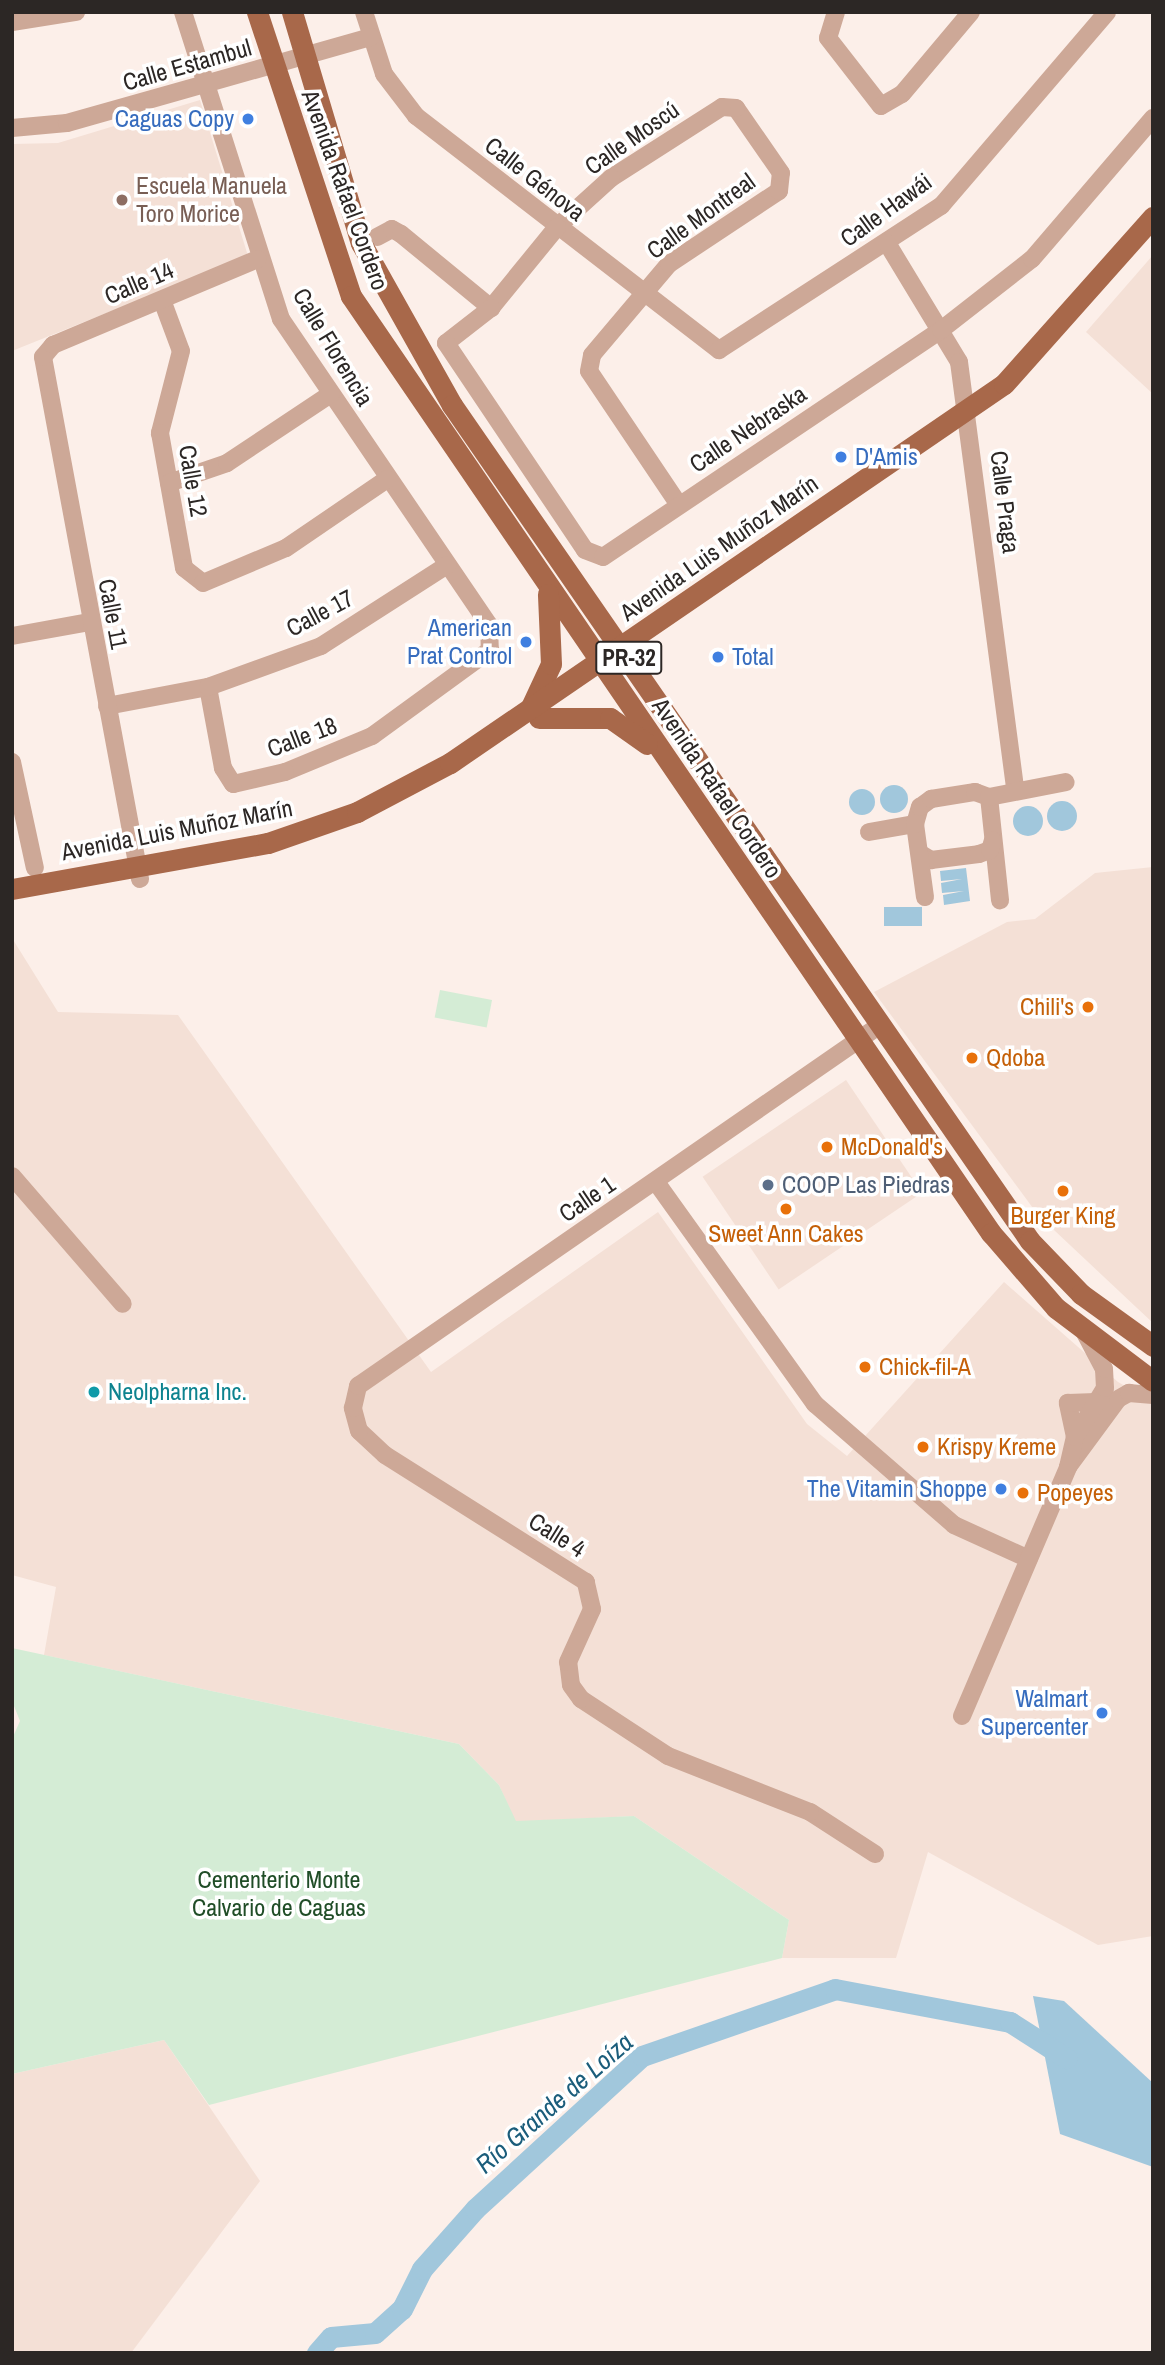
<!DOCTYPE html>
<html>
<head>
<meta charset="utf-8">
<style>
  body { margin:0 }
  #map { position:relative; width:1165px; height:2365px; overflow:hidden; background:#fcefe9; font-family:"Archivo Narrow",sans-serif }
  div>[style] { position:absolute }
  .built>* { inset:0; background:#f4e0d6; transform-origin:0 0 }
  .green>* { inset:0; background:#d4ecd5; transform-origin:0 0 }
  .water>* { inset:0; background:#a1c7dc; transform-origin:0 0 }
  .round { border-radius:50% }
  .river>* { height:21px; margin:-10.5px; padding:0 10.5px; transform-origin:10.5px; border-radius:10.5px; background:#a1c7dc }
  .minor>* { height:18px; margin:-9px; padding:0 9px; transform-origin:9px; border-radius:9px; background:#cda897 }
  .major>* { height:21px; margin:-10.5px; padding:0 10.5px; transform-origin:10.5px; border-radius:10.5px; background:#a8684a }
  .dots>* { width:19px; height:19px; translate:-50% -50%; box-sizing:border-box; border:4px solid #fff; border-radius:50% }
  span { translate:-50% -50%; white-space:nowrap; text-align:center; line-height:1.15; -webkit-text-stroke:7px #fff; paint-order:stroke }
  .shield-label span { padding:2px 5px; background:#fff; border:2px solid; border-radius:5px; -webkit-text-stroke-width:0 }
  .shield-label { font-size:23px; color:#2c2725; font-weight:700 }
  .street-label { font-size:24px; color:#2c2725 }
  .shop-label { font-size:24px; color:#366cbe }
  .right { translate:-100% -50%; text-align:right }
  .left { translate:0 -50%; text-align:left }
  .education-label { font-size:24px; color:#785e54 }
  .food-label { font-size:24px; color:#c56008 }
  .service-label { font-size:24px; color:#4e5e75 }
  .culture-label { font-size:24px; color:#0d838f }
  .park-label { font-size:24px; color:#204d27 }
  .water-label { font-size:26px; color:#1b5d7b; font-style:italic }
  .frame { position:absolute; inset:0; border:14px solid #2c2725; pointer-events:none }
</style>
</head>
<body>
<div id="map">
  <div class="built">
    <i style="clip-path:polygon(200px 100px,248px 256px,12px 351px,12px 144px,58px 143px)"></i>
    <i style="clip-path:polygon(1153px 255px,1153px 394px,1086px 332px)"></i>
    <i style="clip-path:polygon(1153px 867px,1153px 1323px,1038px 1215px,874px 992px,1007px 922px,1035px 919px,1095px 873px)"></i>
    <i style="clip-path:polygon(12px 938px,58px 1012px,178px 1015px,431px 1372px,658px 1212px,807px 1424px,847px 1456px,1004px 1282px,1118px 1382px,1153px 1402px,1153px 1936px,1098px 1945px,928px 1852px,896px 1958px,782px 1958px,789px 1920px,634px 1816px,515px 1822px,499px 1785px,459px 1744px,44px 1655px,56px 1587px,12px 1575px)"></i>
    <i style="left:846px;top:1080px;width:136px;height:173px;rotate:56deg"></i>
    <i style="clip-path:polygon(164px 2040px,260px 2181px,131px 2353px,12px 2353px,12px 2074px)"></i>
  </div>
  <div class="green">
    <i style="left:440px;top:990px;width:53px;height:28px;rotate:11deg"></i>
    <i style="clip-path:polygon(12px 1648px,459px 1744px,499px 1785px,516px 1821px,634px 1816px,789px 1920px,782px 1958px,209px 2105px,164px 2040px,12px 2074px,12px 1739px,20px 1721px,12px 1701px)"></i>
  </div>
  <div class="water">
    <i class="round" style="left:880px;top:785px;width:28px;height:28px"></i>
    <i class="round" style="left:849px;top:789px;width:26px;height:26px"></i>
    <i class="round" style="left:1047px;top:801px;width:30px;height:30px"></i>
    <i class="round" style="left:1013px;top:806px;width:30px;height:30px"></i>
    <i style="clip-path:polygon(966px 868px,970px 901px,944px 905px,943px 895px,964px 891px,942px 893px,941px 883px,962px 879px,941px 881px,940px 871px)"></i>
    <i style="left:922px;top:907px;width:19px;height:38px;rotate:90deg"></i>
    <i style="clip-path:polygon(1033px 1996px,1064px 2001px,1153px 2083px,1153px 2167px,1060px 2134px)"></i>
  </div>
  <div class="river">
    <i style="left:317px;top:2353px;width:21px;rotate:-49deg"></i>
    <i style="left:331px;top:2337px;width:44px;rotate:-5.2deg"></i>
    <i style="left:375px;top:2333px;width:36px;rotate:-42deg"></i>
    <i style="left:402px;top:2309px;width:45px;rotate:-63.4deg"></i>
    <i style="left:422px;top:2269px;width:80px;rotate:-48.5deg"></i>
    <i style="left:475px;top:2209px;width:226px;rotate:-42.5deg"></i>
    <i style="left:642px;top:2056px;width:204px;rotate:-19.1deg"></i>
    <i style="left:835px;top:1989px;width:178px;rotate:10.7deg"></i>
    <i style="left:1010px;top:2022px;width:67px;rotate:32.7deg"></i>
  </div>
  <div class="minor">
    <i style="left:183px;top:12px;width:322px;rotate:72.3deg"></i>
    <i style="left:281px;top:319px;width:370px;rotate:55.8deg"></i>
    <i style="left:489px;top:625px;width:25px;rotate:88deg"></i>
    <i style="left:490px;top:650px;width:146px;rotate:143.9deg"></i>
    <i style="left:372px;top:736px;width:94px;rotate:157.5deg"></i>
    <i style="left:285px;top:772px;width:53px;rotate:167deg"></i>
    <i style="left:233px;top:784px;width:19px;rotate:-122deg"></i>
    <i style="left:223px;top:768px;width:82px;rotate:-100.5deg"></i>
    <i style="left:364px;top:12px;width:65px;rotate:72.1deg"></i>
    <i style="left:384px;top:74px;width:53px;rotate:52.7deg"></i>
    <i style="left:416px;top:116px;width:383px;rotate:37.7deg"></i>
    <i style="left:719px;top:350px;width:265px;rotate:-33deg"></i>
    <i style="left:941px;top:206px;width:255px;rotate:-49.4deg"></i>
    <i style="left:836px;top:12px;width:27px;rotate:107deg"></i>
    <i style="left:828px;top:38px;width:86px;rotate:52.1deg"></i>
    <i style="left:881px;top:106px;width:24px;rotate:-30deg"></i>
    <i style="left:902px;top:94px;width:107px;rotate:-49.9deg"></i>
    <i style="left:12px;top:22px;width:65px;rotate:-8.9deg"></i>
    <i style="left:12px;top:128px;width:55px;rotate:-5.2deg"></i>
    <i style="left:67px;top:123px;width:316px;rotate:-15.8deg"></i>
    <i style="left:377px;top:237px;width:17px;rotate:-28deg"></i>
    <i style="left:392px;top:229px;width:10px;rotate:29deg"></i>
    <i style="left:401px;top:234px;width:117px;rotate:39.4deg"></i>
    <i style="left:887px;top:243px;width:139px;rotate:58.8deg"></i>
    <i style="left:959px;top:362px;width:429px;rotate:82.5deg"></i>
    <i style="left:162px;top:300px;width:54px;rotate:69.6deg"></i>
    <i style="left:181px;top:351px;width:85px;rotate:104.4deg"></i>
    <i style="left:160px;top:433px;width:137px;rotate:79.9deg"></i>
    <i style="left:184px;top:568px;width:24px;rotate:38deg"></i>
    <i style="left:203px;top:583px;width:90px;rotate:-22.9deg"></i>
    <i style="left:286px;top:548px;width:122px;rotate:-34.3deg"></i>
    <i style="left:169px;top:483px;width:61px;rotate:-19deg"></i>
    <i style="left:227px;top:463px;width:125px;rotate:-33.6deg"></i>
    <i style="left:679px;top:505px;width:161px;rotate:-123.9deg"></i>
    <i style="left:589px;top:371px;width:16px;rotate:-79deg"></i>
    <i style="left:592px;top:355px;width:119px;rotate:-49.8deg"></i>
    <i style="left:669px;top:264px;width:132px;rotate:-33.6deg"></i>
    <i style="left:779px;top:191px;width:18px;rotate:-84deg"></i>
    <i style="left:781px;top:173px;width:79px;rotate:-124.7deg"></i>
    <i style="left:736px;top:108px;width:14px;rotate:-176deg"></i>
    <i style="left:722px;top:107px;width:132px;rotate:147.4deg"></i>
    <i style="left:611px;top:178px;width:73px;rotate:137.8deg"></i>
    <i style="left:557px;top:227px;width:104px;rotate:129.2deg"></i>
    <i style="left:491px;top:308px;width:57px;rotate:142.1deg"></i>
    <i style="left:446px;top:343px;width:249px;rotate:56.1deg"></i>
    <i style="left:585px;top:550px;width:19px;rotate:21deg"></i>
    <i style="left:603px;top:557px;width:407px;rotate:-33.9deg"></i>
    <i style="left:941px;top:330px;width:115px;rotate:-38deg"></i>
    <i style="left:1032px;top:259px;width:186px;rotate:-49.4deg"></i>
    <i style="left:12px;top:636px;width:78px;rotate:-10.3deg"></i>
    <i style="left:107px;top:706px;width:103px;rotate:-10.7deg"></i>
    <i style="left:208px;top:687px;width:120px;rotate:-19.9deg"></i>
    <i style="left:321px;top:646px;width:150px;rotate:-32.7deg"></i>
    <i style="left:12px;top:762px;width:108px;rotate:77.8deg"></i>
    <i style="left:989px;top:797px;width:104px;rotate:83.9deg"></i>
    <i style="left:869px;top:832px;width:47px;rotate:-9.9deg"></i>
    <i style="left:921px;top:854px;width:12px;rotate:31deg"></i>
    <i style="left:931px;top:860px;width:48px;rotate:-7.1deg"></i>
    <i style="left:979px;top:854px;width:12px;rotate:-20deg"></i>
    <i style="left:990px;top:850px;width:10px;rotate:-73deg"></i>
    <i style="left:140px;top:879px;width:531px;rotate:-100.53deg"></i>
    <i style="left:43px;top:357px;width:16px;rotate:-50deg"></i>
    <i style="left:53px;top:345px;width:222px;rotate:-22.8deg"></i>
    <i style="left:925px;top:897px;width:74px;rotate:-97.8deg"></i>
    <i style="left:915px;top:824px;width:18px;rotate:-74deg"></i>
    <i style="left:920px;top:807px;width:14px;rotate:-36deg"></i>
    <i style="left:931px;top:799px;width:45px;rotate:-9deg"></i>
    <i style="left:975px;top:792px;width:15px;rotate:20deg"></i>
    <i style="left:989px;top:797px;width:78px;rotate:-11deg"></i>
    <i style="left:12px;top:1176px;width:169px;rotate:49.1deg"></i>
    <i style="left:656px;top:1182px;width:273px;rotate:54.4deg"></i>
    <i style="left:815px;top:1404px;width:184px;rotate:41deg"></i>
    <i style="left:954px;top:1525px;width:82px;rotate:24.4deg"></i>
    <i style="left:1075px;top:1437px;width:35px;rotate:-102deg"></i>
    <i style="left:1068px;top:1403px;width:28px;rotate:-2deg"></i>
    <i style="left:1068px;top:1467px;width:84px;rotate:-53.7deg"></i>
    <i style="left:1118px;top:1399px;width:13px;rotate:-29deg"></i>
    <i style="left:1129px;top:1393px;width:24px;rotate:5deg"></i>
    <i style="left:962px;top:1716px;width:271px;rotate:-66.9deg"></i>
    <i style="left:1068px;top:1467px;width:31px;rotate:-77deg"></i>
    <i style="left:1075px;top:1437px;width:57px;rotate:-58.5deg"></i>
    <i style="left:1105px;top:1388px;width:19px;rotate:-93deg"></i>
    <i style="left:1104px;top:1369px;width:41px;rotate:-117.8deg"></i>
    <i style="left:875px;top:1854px;width:77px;rotate:-147.1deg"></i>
    <i style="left:810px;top:1812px;width:153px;rotate:-158.5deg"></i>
    <i style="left:668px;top:1756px;width:104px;rotate:-146.8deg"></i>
    <i style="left:581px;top:1699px;width:17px;rotate:-126deg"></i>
    <i style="left:571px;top:1685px;width:23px;rotate:-97deg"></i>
    <i style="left:568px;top:1662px;width:58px;rotate:-65.6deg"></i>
    <i style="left:592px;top:1609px;width:28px;rotate:-103deg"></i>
    <i style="left:586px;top:1582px;width:238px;rotate:-147.7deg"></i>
    <i style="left:385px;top:1455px;width:35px;rotate:-137deg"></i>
    <i style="left:359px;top:1431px;width:24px;rotate:-105deg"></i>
    <i style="left:353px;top:1408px;width:23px;rotate:-77deg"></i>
    <i style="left:358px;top:1386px;width:635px;rotate:-34.67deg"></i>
  </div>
  <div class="major">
    <i style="left:257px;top:12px;width:299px;rotate:71.7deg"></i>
    <i style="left:351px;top:296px;width:1135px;rotate:55.67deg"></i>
    <i style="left:991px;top:1233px;width:99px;rotate:49.1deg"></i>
    <i style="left:1056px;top:1308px;width:121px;rotate:37deg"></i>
    <i style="left:292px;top:12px;width:241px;rotate:73.4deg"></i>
    <i style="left:361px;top:243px;width:186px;rotate:60.7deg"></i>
    <i style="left:452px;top:405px;width:1016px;rotate:55.34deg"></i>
    <i style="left:1030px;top:1241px;width:74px;rotate:46.1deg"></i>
    <i style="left:1081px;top:1294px;width:89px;rotate:35.8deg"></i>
    <i style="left:531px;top:707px;width:47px;rotate:-65.1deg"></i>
    <i style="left:551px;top:664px;width:70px;rotate:-92.5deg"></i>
    <i style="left:539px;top:718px;width:71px"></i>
    <i style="left:610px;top:718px;width:45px;rotate:35.1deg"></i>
    <i style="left:12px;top:889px;width:260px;rotate:-10.2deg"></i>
    <i style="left:268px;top:843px;width:94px;rotate:-19.2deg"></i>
    <i style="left:357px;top:812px;width:105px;rotate:-27.8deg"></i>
    <i style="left:450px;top:763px;width:671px;rotate:-34.38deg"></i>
    <i style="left:1004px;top:384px;width:224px;rotate:-48.3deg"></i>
  </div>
  <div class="dots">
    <i style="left:248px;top:119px;background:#3f7fe0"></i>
    <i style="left:122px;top:200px;background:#8d6e63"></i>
    <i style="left:841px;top:457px;background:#3f7fe0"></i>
    <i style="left:526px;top:642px;background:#3f7fe0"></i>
    <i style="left:718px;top:657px;background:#3f7fe0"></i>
    <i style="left:1088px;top:1007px;background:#e8710a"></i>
    <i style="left:972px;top:1058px;background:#e8710a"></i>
    <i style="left:827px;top:1147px;background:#e8710a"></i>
    <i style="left:768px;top:1185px;background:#5c6f8a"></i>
    <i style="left:1063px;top:1191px;background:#e8710a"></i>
    <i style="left:786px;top:1209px;background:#e8710a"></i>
    <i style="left:865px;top:1367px;background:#e8710a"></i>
    <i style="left:94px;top:1392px;background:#0f9aa8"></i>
    <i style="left:923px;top:1447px;background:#e8710a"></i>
    <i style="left:1001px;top:1489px;background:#3f7fe0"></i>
    <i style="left:1023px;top:1493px;background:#e8710a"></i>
    <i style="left:1102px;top:1713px;background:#3f7fe0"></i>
  </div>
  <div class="shield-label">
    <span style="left:629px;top:658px">PR-32</span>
  </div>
  <div class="street-label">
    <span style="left:187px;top:65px;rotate:-16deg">Calle Estambul</span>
    <span style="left:632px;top:138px;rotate:-35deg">Calle Moscú</span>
    <span style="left:535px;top:179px;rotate:38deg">Calle Génova</span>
    <span style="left:345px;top:190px;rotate:70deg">Avenida Rafael Cordero</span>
    <span style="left:886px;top:210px;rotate:-36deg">Calle Hawái</span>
    <span style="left:701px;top:216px;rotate:-36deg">Calle Montreal</span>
    <span style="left:139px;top:283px;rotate:-23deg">Calle 14</span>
    <span style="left:333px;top:347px;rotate:59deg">Calle Florencia</span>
    <span style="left:748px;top:429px;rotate:-34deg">Calle Nebraska</span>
    <span style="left:193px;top:481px;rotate:80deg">Calle 12</span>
    <span style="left:1005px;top:502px;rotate:83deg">Calle Praga</span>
    <span style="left:719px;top:548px;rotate:-35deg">Avenida Luis Muñoz Marín</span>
    <span style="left:320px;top:613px;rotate:-28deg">Calle 17</span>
    <span style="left:113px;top:614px;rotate:79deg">Calle 11</span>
    <span style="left:302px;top:737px;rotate:-21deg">Calle 18</span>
    <span style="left:717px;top:788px;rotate:56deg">Avenida Rafael Cordero</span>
    <span style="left:177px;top:830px;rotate:-11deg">Avenida Luis Muñoz Marín</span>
    <span style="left:587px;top:1199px;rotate:-34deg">Calle 1</span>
    <span style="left:557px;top:1535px;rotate:32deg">Calle 4</span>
  </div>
  <div class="shop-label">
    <span class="right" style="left:234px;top:119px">Caguas Copy</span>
    <span class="left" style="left:855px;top:457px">D'Amis</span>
    <span class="right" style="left:512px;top:642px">American<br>Prat Control</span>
    <span class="left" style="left:732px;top:657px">Total</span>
    <span class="right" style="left:987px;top:1489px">The Vitamin Shoppe</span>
    <span class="right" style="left:1088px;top:1713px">Walmart<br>Supercenter</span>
  </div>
  <div class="education-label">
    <span class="left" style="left:136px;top:200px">Escuela Manuela<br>Toro Morice</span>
  </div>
  <div class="food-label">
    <span class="right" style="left:1074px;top:1007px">Chili's</span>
    <span class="left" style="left:986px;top:1058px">Qdoba</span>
    <span class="left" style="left:841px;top:1147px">McDonald's</span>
    <span style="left:1063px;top:1216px">Burger King</span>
    <span style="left:786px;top:1234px">Sweet Ann Cakes</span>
    <span class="left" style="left:879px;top:1367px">Chick-fil-A</span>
    <span class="left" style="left:937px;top:1447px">Krispy Kreme</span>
    <span class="left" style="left:1037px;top:1493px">Popeyes</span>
  </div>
  <div class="service-label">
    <span class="left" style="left:782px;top:1185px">COOP Las Piedras</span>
  </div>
  <div class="culture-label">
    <span class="left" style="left:108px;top:1392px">Neolpharna Inc.</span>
  </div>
  <div class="park-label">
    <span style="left:279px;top:1894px">Cementerio Monte<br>Calvario de Caguas</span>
  </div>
  <div class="water-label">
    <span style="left:554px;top:2103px;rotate:-41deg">Río Grande de Loíza</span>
  </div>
  <div class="frame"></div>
</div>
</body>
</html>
